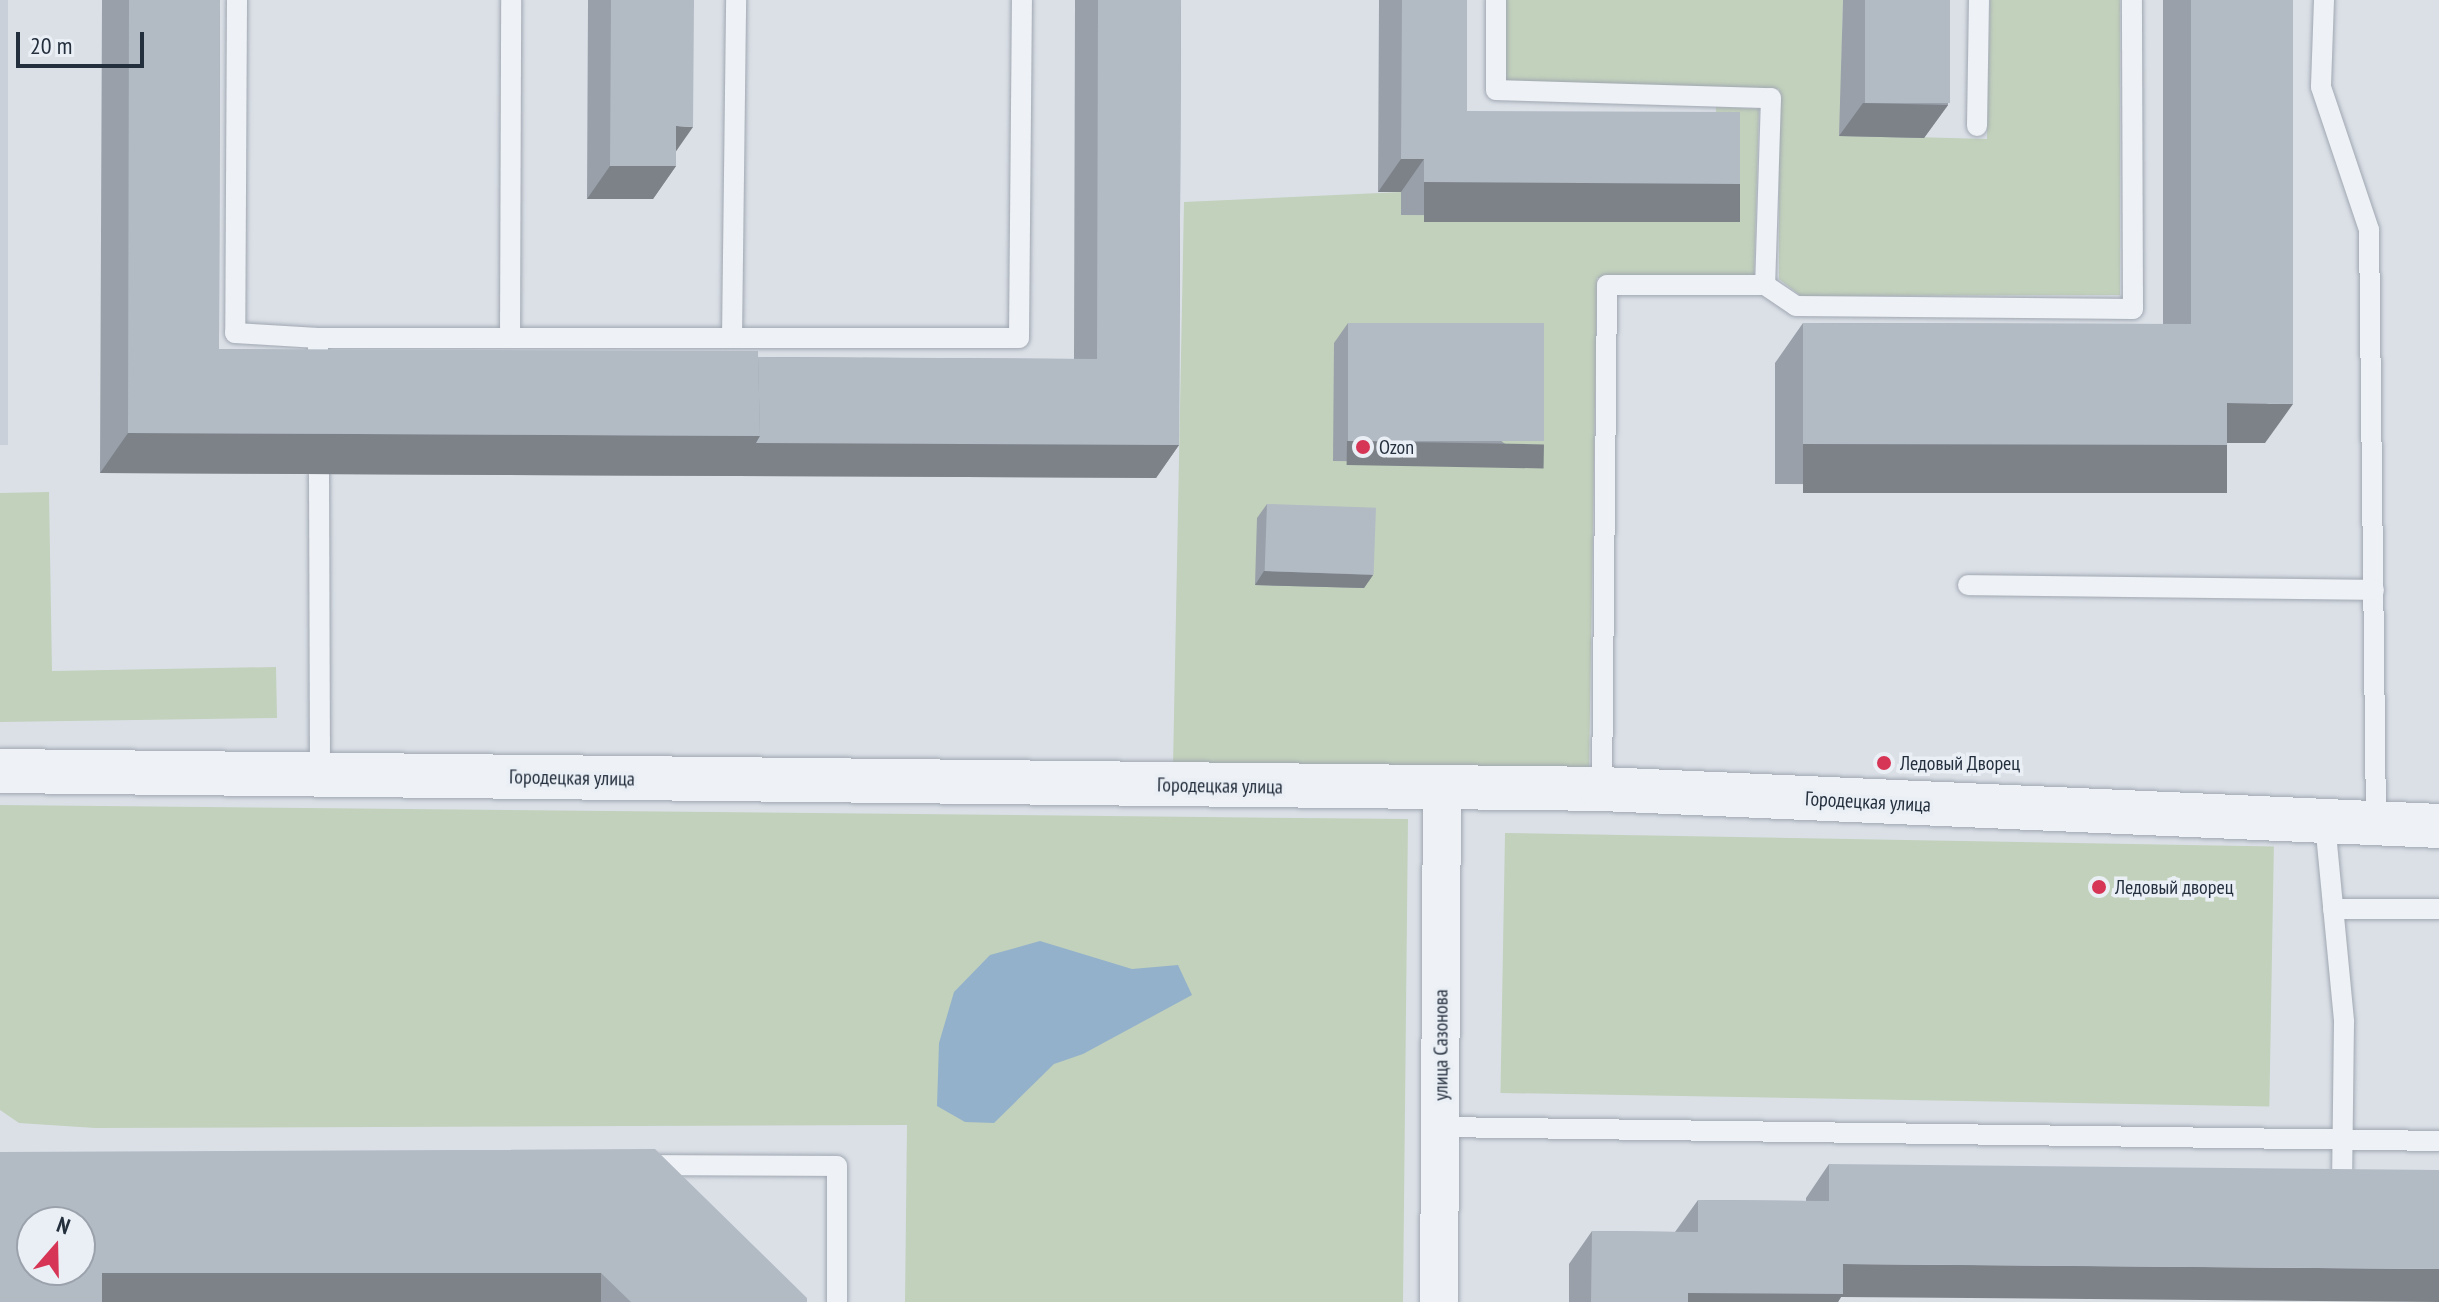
<!DOCTYPE html>
<html>
<head>
<meta charset="utf-8">
<style>
  body { margin:0 }
  #map { position:relative; width:2439px; height:1302px; overflow:hidden; background:#dbe0e7; font-family:"PT Sans Narrow",sans-serif }
  div>[style] { position:absolute }
  .built>* { inset:0; background:#c9d0d9; transform-origin:0 0 }
  .green>* { inset:0; background:#c2d1bc; transform-origin:0 0 }
  .water>* { inset:0; background:#93b1ca }
  .roads { filter:drop-shadow(0 0 2px #a0a7b1) drop-shadow(0 0 2px #a0a7b1) }
  .service>* { height:20px; margin:-10px; padding:0 10px; transform-origin:10px; border-radius:10px; background:#eef1f5 }
  .minor>* { height:38px; margin:-19px; padding:0 19px; transform-origin:19px; border-radius:19px; background:#eef1f5 }
  .tertiary>* { height:44px; margin:-22px; padding:0 22px; transform-origin:22px; border-radius:22px; background:#eef1f5 }
  .wall>* { inset:0; background:#99a0a9 }
  .shaded-wall>* { inset:0; background:#7d8289; transform-origin:0 0 }
  .building>* { inset:0; background:#b2bac4; transform-origin:0 0 }
  .dots>* { width:22px; height:22px; translate:-50% -50%; box-sizing:border-box; border:4px solid #eaeff5; border-radius:50% }
  span { translate:-50% -50%; white-space:nowrap; text-align:center; line-height:1.15; -webkit-text-stroke:7px #eaeff5; paint-order:stroke }
  .poi-label { font-size:20px; color:#242f3e }
  .left { translate:0 -50%; text-align:left }
  .street-label { font-size:20px; color:#242f3e }
  .north { position:absolute; left:16px; top:1206px; width:80px; height:80px; box-sizing:border-box; background:#eaeff5; border:2px solid #9ba2ac; border-radius:50%; rotate:20deg; font-size:22px; font-weight:700; line-height:32px; text-align:center; color:#242f3e }
  .north::after { content:''; display:block; margin:auto; width:28px; height:36px; background:#d73556; clip-path:polygon(50% 0,100% 100%,50% 72%,0 100%) }
  .scale { position:absolute; left:16px; top:32px; width:128px; height:36px; box-sizing:border-box; border:4px solid #242f3e; border-top:0; padding-left:10px; font-size:24px; line-height:28px; white-space:nowrap; color:#242f3e; -webkit-text-stroke:6px #eaeff5; paint-order:stroke }
</style>
</head>
<body>
<div id="map">
  <div class="built">
    <i style="left:0;top:0;width:8px;height:445px"></i>
  </div>
  <div class="green">
    <i style="clip-path:polygon(1506px 0,1843px 0,1840px 135px,1987px 139px,1990px 0,2120px 0,2120px 295px,1801px 296px,1779px 279px,1779px 89px,1506px 81px)"></i>
    <i style="clip-path:polygon(1716px 107px,1759px 109px,1754px 276px,1597px 278px,1589px 772px,1173px 766px,1184px 202px,1401px 192px,1402px 215px,1717px 217px)"></i>
    <i style="clip-path:polygon(49px 492px,52px 671px,276px 667px,277px 718px,0 722px,0 493px)"></i>
    <i style="clip-path:polygon(0 805px,1408px 819px,1403px 1302px,905px 1302px,907px 1125px,95px 1128px,19px 1123px,0 1110px)"></i>
    <i style="left:1505px;top:833px;width:769px;height:260px;rotate:1deg"></i>
  </div>
  <div class="water">
    <i style="clip-path:polygon(1040px 941px,1132px 969px,1178px 965px,1192px 995px,1083px 1054px,1054px 1064px,994px 1123px,965px 1122px,937px 1106px,939px 1043px,954px 992px,990px 955px)"></i>
  </div>
  <div class="roads">
    <div class="service">
      <i style="left:237px;top:0;width:333px;rotate:90.3deg"></i>
      <i style="left:235px;top:333px;width:83px;rotate:3.4deg"></i>
      <i style="left:318px;top:338px;width:11px;rotate:90deg"></i>
      <i style="left:1496px;top:0;width:90px;rotate:90deg"></i>
      <i style="left:1496px;top:90px;width:275px;rotate:1.7deg"></i>
      <i style="left:1771px;top:98px;width:187px;rotate:91.8deg"></i>
      <i style="left:2324px;top:0;width:87px;rotate:92deg"></i>
      <i style="left:2321px;top:87px;width:151px;rotate:71.4deg"></i>
      <i style="left:2369px;top:230px;width:592px;rotate:89.32deg"></i>
      <i style="left:1977px;top:126px;width:126px;rotate:-89.1deg"></i>
      <i style="left:318px;top:338px;width:701px"></i>
      <i style="left:1019px;top:338px;width:338px;rotate:-89.5deg"></i>
      <i style="left:510px;top:338px;width:338px;rotate:-89.8deg"></i>
      <i style="left:732px;top:338px;width:338px;rotate:-89.3deg"></i>
      <i style="left:319px;top:474px;width:301px;rotate:89.8deg"></i>
      <i style="left:1968px;top:585px;width:406px;rotate:0.7deg"></i>
      <i style="left:1602px;top:789px;width:504px;rotate:-89.43deg"></i>
      <i style="left:1607px;top:285px;width:158px"></i>
      <i style="left:1765px;top:285px;width:37px;rotate:34deg"></i>
      <i style="left:1796px;top:306px;width:337px;rotate:0.5deg"></i>
      <i style="left:2133px;top:309px;width:309px;rotate:-90.2deg"></i>
      <i style="left:2325px;top:823px;width:200px;rotate:84.5deg"></i>
      <i style="left:2344px;top:1022px;width:172px;rotate:90.7deg"></i>
      <i style="left:2333px;top:909px;width:106px"></i>
      <i style="left:1440px;top:1127px;width:999px;rotate:0.8deg"></i>
      <i style="left:643px;top:1165px;width:194px;rotate:0.3deg"></i>
      <i style="left:837px;top:1166px;width:136px;rotate:90deg"></i>
    </div>
    <div class="minor">
      <i style="left:1439px;top:1302px;width:514px;rotate:-89.67deg"></i>
    </div>
    <div class="tertiary">
      <i style="left:0;top:771px;width:1602px;rotate:0.64deg"></i>
      <i style="left:1602px;top:789px;width:838px;rotate:2.53deg"></i>
    </div>
  </div>
  <div class="wall">
    <i style="clip-path:polygon(102px 0,220px 0,219px 349px,758px 357px,1074px 359px,1075px 0,1181px 0,1179px 445px,1156px 478px,100px 473px)"></i>
    <i style="clip-path:polygon(588px 0,694px 0,676px 150px,676px 166px,653px 199px,587px 199px)"></i>
    <i style="clip-path:polygon(1379px 0,1467px 0,1467px 111px,1717px 217px,1401px 215px,1401px 192px,1378px 192px)"></i>
    <i style="clip-path:polygon(1843px 0,1950px 0,1948px 105px,1924px 138px,1839px 136px)"></i>
    <i style="clip-path:polygon(2163px 0,2293px 0,2265px 443px,2227px 443px,2227px 445px,2199px 485px,1775px 484px,1775px 363px,1803px 323px,2163px 324px)"></i>
    <i style="clip-path:polygon(1348px 323px,1530px 463px,1333px 461px,1334px 343px)"></i>
    <i style="clip-path:polygon(1267px 504px,1373px 575px,1364px 588px,1255px 585px,1257px 518px)"></i>
    <i style="clip-path:polygon(0 1152px,807px 1302px,0 1302px)"></i>
    <i style="clip-path:polygon(1829px 1164px,1841px 1297px,1838px 1302px,1569px 1302px,1569px 1264px,1592px 1231px,1675px 1232px,1698px 1200px,1806px 1201px,1806px 1198px)"></i>
  </div>
  <div class="shaded-wall">
    <i style="clip-path:polygon(1863px 103px,1948px 105px,1924px 138px,1839px 136px)"></i>
    <i style="clip-path:polygon(676px 126px,693px 127px,670px 160px)"></i>
    <i style="clip-path:polygon(1401px 159px,1424px 159px,1401px 192px,1378px 192px)"></i>
    <i style="clip-path:polygon(610px 166px,676px 166px,653px 199px,587px 199px)"></i>
    <i style="left:1424px;top:182px;width:316px;height:40px"></i>
    <i style="clip-path:polygon(2227px 403px,2293px 404px,2265px 443px,2199px 443px)"></i>
    <i style="clip-path:polygon(128px 433px,760px 436px,1179px 445px,1156px 478px,100px 473px)"></i>
    <i style="left:1347px;top:441px;width:197px;height:24px;rotate:1deg"></i>
    <i style="left:1803px;top:444px;width:424px;height:49px"></i>
    <i style="clip-path:polygon(1264px 571px,1373px 575px,1364px 588px,1255px 585px)"></i>
    <i style="clip-path:polygon(1843px 1264px,2439px 1269px,2439px 1302px,1841px 1297px,1838px 1302px,1682px 1302px,1688px 1293px)"></i>
    <i style="left:102px;top:1273px;width:499px;height:35px"></i>
  </div>
  <div class="building">
    <i style="clip-path:polygon(129px 0,220px 0,219px 349px,758px 351px,760px 436px,128px 433px)"></i>
    <i style="clip-path:polygon(611px 0,694px 0,693px 127px,676px 126px,676px 166px,610px 166px)"></i>
    <i style="clip-path:polygon(1098px 0,1181px 0,1179px 445px,756px 443px,760px 436px,758px 357px,1097px 359px)"></i>
    <i style="clip-path:polygon(1402px 0,1467px 0,1467px 111px,1740px 112px,1740px 184px,1424px 182px,1424px 159px,1401px 159px)"></i>
    <i style="left:1865px;top:0;width:85px;height:103px"></i>
    <i style="clip-path:polygon(2191px 0,2293px 0,2293px 404px,2227px 403px,2227px 445px,1803px 444px,1803px 323px,2191px 324px)"></i>
    <i style="left:1348px;top:323px;width:196px;height:118px"></i>
    <i style="left:1267px;top:504px;width:109px;height:67px;rotate:2deg"></i>
    <i style="clip-path:polygon(evenodd,655px 1149px,807px 1298px,807px 1302px,631px 1302px,601px 1273px,102px 1273px,102px 1302px,0 1302px,0 1152px,655px 1149px,32px 1222px,80px 1222px,80px 1270px,32px 1270px,32px 1222px)"></i>
    <i style="clip-path:polygon(1829px 1164px,2439px 1170px,2439px 1269px,1843px 1264px,1843px 1294px,1688px 1293px,1688px 1302px,1591px 1302px,1592px 1231px,1698px 1232px,1698px 1200px,1829px 1201px)"></i>
  </div>
  <div class="dots">
    <i style="left:1363px;top:447px;background:#d73556"></i>
    <i style="left:1884px;top:763px;background:#d73556"></i>
    <i style="left:2099px;top:887px;background:#d73556"></i>
  </div>
  <div class="poi-label">
    <span class="left" style="left:1379px;top:447px">Ozon</span>
    <span class="left" style="left:1900px;top:763px">Ледовый Дворец</span>
    <span class="left" style="left:2115px;top:887px">Ледовый дворец</span>
  </div>
  <div class="street-label">
    <span style="left:572px;top:778px;rotate:1deg">Городецкая улица</span>
    <span style="left:1220px;top:786px;rotate:1deg">Городецкая улица</span>
    <span style="left:1868px;top:802px;rotate:3deg">Городецкая улица</span>
    <span style="left:1441px;top:1045px;rotate:-90deg">улица Сазонова</span>
  </div>
  <div class="north">N</div>
  <div class="scale">20 m</div>
</div>
</body>
</html>
